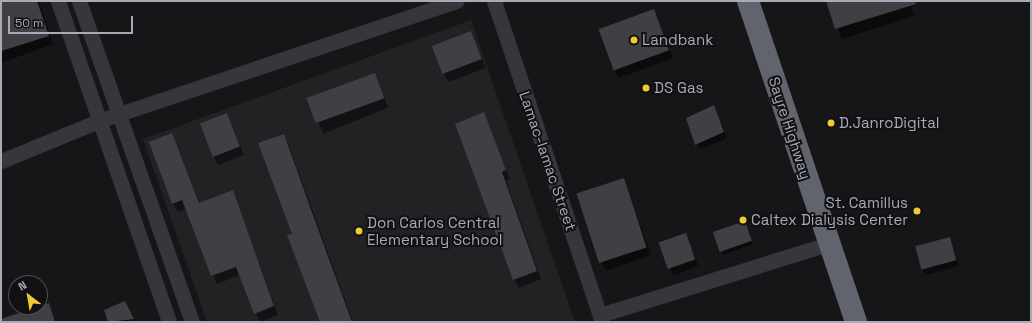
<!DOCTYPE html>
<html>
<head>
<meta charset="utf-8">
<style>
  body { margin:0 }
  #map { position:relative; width:1032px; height:323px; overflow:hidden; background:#161517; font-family:"Space Grotesk",sans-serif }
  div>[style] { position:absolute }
  .built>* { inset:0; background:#222124 }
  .shadow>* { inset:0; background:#0007; transform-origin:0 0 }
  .building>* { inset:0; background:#403f44; transform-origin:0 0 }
  .street>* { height:15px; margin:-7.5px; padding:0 7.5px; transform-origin:7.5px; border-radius:7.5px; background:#36373c }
  .highway>* { height:22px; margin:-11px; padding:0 11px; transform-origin:11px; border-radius:11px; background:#62646d }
  .dots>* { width:11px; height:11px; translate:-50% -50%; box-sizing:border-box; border:2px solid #111012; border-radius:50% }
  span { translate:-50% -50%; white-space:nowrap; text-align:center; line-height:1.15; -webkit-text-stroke:4px #111012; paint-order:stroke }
  .poi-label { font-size:15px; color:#a7aab7 }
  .left { translate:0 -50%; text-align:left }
  .right { translate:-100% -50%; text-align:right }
  .street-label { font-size:15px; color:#a7aab7 }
  .frame { position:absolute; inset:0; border:2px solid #a7aab7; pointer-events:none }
  .north { position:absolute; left:8px; top:275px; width:40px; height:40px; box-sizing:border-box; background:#111012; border:1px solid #4d4e54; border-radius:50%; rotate:329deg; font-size:11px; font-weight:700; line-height:16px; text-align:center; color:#a7aab7 }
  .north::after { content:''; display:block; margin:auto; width:14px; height:18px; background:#f0ca34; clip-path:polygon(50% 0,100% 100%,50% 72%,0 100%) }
  .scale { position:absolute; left:8px; top:16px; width:125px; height:18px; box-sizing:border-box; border:2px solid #a7aab7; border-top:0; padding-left:5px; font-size:12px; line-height:14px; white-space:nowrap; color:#a7aab7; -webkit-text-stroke:3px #111012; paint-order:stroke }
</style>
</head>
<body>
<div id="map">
  <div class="built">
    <i style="clip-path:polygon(471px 20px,575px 322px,207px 322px,143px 139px)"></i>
  </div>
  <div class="shadow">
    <i style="clip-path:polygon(1px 1px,39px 1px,53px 44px,1px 63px)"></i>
    <i style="clip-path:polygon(827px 1px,910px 1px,914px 16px,842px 39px)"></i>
    <i style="clip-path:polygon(654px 10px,673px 58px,619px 78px,614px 70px)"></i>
    <i style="clip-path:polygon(471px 32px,486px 68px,448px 82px,444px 73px)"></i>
    <i style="left:375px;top:75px;width:35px;height:70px;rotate:68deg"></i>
    <i style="left:714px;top:106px;width:35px;height:30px;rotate:68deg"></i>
    <i style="clip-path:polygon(227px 114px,244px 155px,218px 165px,214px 157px)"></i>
    <i style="clip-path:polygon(484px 114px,510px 179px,506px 181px,541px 279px,519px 288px,514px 279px)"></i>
    <i style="clip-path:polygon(172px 134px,200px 204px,233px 191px,278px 315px,260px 322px,240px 275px,217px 284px,186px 209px,178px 212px,173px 203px)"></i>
    <i style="clip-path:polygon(283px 135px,288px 143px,353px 322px,321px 322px,293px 234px)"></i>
    <i style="clip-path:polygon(623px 179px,651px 255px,606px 271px,601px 262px)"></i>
    <i style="clip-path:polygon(746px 225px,753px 244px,723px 255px,714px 233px)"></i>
    <i style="left:685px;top:234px;width:34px;height:27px;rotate:67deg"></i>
    <i style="clip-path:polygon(949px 238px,959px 266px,926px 275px,923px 270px)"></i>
    <i style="clip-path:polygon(128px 309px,135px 322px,109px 322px,105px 311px)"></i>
  </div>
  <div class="building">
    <i style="clip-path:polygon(1px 1px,37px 1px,49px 36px,1px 51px)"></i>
    <i style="clip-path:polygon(826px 1px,915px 1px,916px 4px,835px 29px)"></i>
    <i style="left:654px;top:9px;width:44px;height:59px;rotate:70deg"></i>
    <i style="left:471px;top:31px;width:30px;height:42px;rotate:69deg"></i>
    <i style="left:375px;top:73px;width:27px;height:73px;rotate:70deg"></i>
    <i style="clip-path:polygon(714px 105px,724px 132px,695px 145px,686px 118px)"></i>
    <i style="clip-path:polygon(484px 112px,506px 170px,502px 172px,537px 271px,513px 280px,455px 124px)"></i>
    <i style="left:227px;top:113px;width:36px;height:29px;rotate:69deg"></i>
    <i style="clip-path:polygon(172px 133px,199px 203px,233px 190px,274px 306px,254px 314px,236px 267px,211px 276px,182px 200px,172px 204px,149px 142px)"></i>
    <i style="clip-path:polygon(284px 134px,314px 218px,352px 322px,320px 322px,287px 235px,292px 234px,258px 143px)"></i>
    <i style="left:624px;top:178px;width:73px;height:50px;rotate:72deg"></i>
    <i style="left:745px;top:221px;width:21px;height:34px;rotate:71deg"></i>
    <i style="left:686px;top:233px;width:28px;height:29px;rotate:71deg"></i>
    <i style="left:950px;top:237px;width:24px;height:36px;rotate:75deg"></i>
    <i style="clip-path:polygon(125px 301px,134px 319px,108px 322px,104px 310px)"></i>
    <i style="clip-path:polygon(49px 303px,55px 322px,1px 322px,1px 319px)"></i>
  </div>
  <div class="street">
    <i style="left:58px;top:1px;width:340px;rotate:70.9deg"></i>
    <i style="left:79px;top:1px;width:340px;rotate:70.6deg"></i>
    <i style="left:494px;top:1px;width:339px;rotate:71.4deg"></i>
    <i style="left:1px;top:161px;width:108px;rotate:-22.3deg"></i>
    <i style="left:101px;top:120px;width:375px;rotate:-18.5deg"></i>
    <i style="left:600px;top:315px;width:239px;rotate:-17.3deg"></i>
  </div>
  <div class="highway">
    <i style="left:748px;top:1px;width:339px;rotate:71.4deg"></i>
  </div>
  <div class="dots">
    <i style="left:634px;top:40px;background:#f0ca34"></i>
    <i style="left:646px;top:88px;background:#f0ca34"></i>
    <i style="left:831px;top:123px;background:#f0ca34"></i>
    <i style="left:917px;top:211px;background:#f0ca34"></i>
    <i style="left:743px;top:220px;background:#f0ca34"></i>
    <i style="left:359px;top:231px;background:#f0ca34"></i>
  </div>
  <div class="poi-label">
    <span class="left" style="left:642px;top:40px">Landbank</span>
    <span class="left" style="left:654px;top:88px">DS Gas</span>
    <span class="left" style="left:839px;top:123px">D.JanroDigital</span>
    <span class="right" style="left:908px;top:211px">St. Camillus<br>Dialysis Center</span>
    <span class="left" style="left:751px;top:220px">Caltex</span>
    <span class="left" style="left:367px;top:231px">Don Carlos Central<br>Elementary School</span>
  </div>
  <div class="street-label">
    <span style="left:790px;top:128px;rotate:72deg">Sayre Highway</span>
    <span style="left:548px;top:161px;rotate:71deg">Lamac-lamac Street</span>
  </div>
  <div class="frame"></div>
  <div class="north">N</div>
  <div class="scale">50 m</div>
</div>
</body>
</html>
